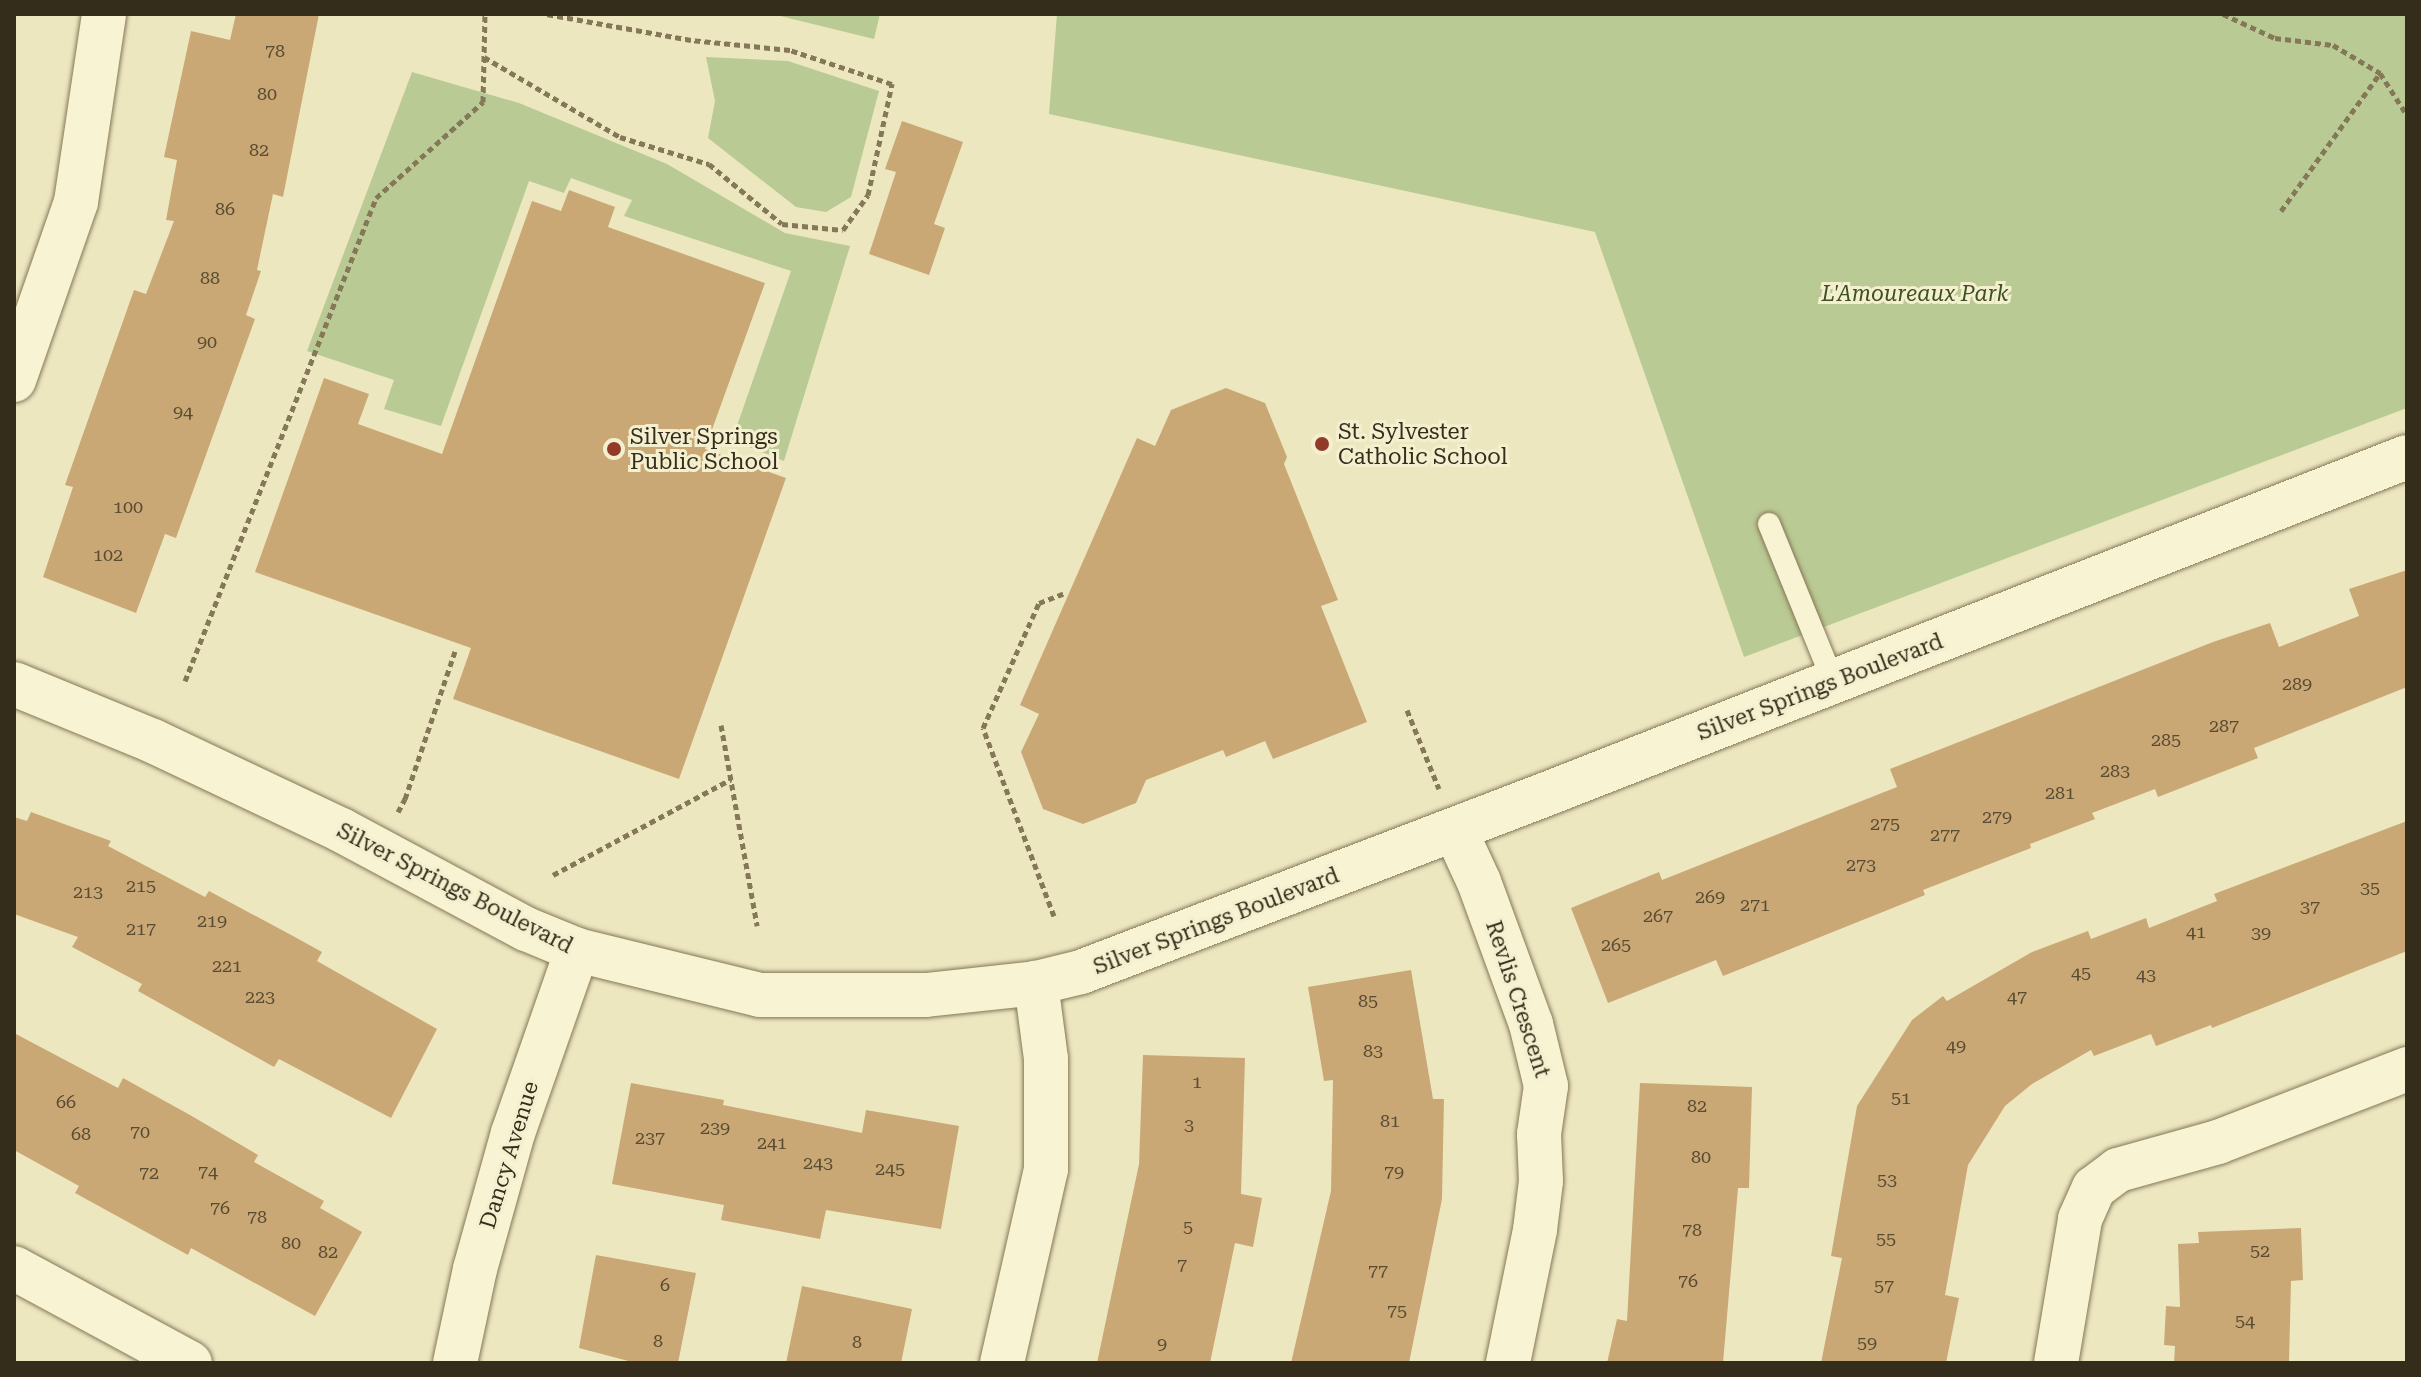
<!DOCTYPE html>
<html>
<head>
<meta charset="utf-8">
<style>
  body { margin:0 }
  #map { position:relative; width:2421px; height:1377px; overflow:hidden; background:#ede7c0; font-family:"Roboto Serif",serif }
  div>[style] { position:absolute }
  .green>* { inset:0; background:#baca94 }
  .building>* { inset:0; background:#caa876 }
  .path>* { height:5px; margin-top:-2.5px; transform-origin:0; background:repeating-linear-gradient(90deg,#857858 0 6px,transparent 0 10px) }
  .roads { filter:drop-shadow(0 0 2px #857858) drop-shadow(0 0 2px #857858) }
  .lane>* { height:22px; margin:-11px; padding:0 11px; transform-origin:11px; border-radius:11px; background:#f8f3d2 }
  .street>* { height:44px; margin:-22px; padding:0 22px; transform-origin:22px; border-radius:22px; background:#f8f3d2 }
  .secondary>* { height:44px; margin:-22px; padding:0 22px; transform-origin:22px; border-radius:22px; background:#f8f3d2 }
  .dots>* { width:22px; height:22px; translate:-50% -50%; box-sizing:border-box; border:4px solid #f4f0cf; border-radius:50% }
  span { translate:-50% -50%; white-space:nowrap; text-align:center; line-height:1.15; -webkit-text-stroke:6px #f4f0cf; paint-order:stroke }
  .number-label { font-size:18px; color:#5a4c32 }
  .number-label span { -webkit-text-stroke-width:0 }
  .park-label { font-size:22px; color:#3d5123; font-style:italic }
  .poi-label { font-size:22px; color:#352d1c }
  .left { translate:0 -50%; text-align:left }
  .street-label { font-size:22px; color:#352d1c }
  .frame { position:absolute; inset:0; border:16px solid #352d1c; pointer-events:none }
</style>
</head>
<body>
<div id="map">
  <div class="green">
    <i style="clip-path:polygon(772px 14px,880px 14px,874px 39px)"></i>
    <i style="clip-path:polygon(1057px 14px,2407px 14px,2407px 408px,1744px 657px,1595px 232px,1049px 114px)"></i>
    <i style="clip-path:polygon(706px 57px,788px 61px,879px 91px,851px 197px,826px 212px,796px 207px,708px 138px,715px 101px)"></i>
    <i style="clip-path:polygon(412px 72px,519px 103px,667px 164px,785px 233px,850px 246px,784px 461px,732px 440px,791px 271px,624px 216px,632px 200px,571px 178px,564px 193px,529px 181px,441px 426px,384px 409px,394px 380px,307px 351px)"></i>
  </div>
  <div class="building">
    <i style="clip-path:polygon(236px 14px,319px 14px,283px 197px,273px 194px,257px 270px,261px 271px,246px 315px,255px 319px,176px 538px,165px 534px,136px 613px,43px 577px,73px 487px,65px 485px,134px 290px,146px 294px,174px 221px,166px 220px,177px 160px,164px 157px,191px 31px,230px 40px)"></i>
    <i style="clip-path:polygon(902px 121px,963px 142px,934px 224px,945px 228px,929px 275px,869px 254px,896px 172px,885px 169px)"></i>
    <i style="clip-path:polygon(569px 190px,615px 207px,608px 227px,765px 283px,705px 449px,786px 478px,679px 779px,453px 699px,471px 648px,255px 572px,324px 378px,369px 394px,358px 424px,442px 454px,532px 201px,561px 211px)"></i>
    <i style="clip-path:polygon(1226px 388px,1265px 403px,1287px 457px,1284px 464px,1338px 600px,1321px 606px,1367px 722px,1273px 759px,1265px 741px,1226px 757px,1223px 750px,1146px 780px,1136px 803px,1083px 824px,1043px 809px,1021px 752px,1039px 714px,1020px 705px,1137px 438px,1155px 446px,1171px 410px)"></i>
    <i style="clip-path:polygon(2407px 570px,2407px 687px,2254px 748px,2258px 758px,2158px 797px,2155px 789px,2092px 813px,2095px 819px,2030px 844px,2031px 848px,1923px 890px,1925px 895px,1723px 976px,1716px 960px,1608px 1003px,1571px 908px,1659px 872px,1662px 880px,1897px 787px,1890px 769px,2213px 642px,2270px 623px,2279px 647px,2359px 616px,2349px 589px)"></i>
    <i style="clip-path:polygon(31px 812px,111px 841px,108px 846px,205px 897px,209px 891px,293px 936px,322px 952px,317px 961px,437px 1029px,391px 1118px,279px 1059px,274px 1067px,138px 991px,142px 984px,72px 947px,78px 937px,14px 914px,14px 817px,27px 821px)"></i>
    <i style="clip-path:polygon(2407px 821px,2407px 951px,2212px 1028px,2211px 1025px,2156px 1046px,2151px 1034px,2094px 1056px,2091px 1050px,2032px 1084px,2005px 1106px,1968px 1165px,1945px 1295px,1959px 1298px,1946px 1363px,1821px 1363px,1842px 1258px,1831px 1256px,1857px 1106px,1912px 1020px,1943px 996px,1947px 1001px,2032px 952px,2088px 931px,2091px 939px,2146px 918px,2149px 928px,2217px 901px,2214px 894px)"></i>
    <i style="clip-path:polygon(1411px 970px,1433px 1099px,1444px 1099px,1442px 1199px,1409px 1363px,1291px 1363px,1331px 1191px,1333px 1080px,1324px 1081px,1308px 987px)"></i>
    <i style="clip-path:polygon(14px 1033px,118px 1088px,123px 1078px,190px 1115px,258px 1155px,254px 1162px,324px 1201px,320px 1208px,362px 1232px,315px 1316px,191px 1248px,188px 1255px,75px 1193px,79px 1186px,14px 1150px)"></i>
    <i style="clip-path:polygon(1143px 1055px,1245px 1058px,1241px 1194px,1262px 1198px,1253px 1247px,1235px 1243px,1210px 1363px,1097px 1363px,1139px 1164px)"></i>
    <i style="clip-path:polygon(631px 1083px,724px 1100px,723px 1105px,862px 1133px,866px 1110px,959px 1126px,941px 1229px,826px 1210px,820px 1239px,721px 1220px,724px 1205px,612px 1184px)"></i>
    <i style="clip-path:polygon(1640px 1083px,1752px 1087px,1749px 1188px,1738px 1188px,1723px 1363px,1607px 1363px,1617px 1319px,1627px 1321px)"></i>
    <i style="clip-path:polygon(2301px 1228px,2303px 1280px,2291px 1281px,2289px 1363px,2174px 1363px,2175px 1346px,2164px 1345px,2166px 1306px,2180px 1307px,2178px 1244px,2199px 1243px,2198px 1232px)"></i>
    <i style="clip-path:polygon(596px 1255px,696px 1273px,678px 1363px,636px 1363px,579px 1348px)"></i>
    <i style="clip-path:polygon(802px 1286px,912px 1309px,901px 1363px,786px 1363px)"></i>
  </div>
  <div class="path">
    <i style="left:2223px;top:14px;width:57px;rotate:24.8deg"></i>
    <i style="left:2275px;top:38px;width:58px;rotate:6.9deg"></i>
    <i style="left:2333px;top:45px;width:55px;rotate:30.8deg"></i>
    <i style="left:2380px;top:73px;width:50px;rotate:57.3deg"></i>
    <i style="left:484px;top:57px;width:158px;rotate:30.5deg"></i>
    <i style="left:620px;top:137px;width:93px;rotate:16.9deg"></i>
    <i style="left:709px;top:164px;width:94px;rotate:39.4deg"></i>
    <i style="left:782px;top:224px;width:61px;rotate:5.6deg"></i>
    <i style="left:843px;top:230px;width:43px;rotate:-54.5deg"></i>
    <i style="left:868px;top:195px;width:114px;rotate:-77.8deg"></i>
    <i style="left:892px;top:84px;width:108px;rotate:-161.6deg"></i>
    <i style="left:790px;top:50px;width:100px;rotate:-174.2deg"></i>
    <i style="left:691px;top:40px;width:147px;rotate:-169.8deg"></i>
    <i style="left:2281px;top:211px;width:170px;rotate:-54.3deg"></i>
    <i style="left:185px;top:681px;width:519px;rotate:-68.42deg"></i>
    <i style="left:376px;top:198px;width:144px;rotate:-41.9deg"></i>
    <i style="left:483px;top:102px;width:88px;rotate:-88.7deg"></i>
    <i style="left:1407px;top:710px;width:85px;rotate:67.9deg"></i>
    <i style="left:721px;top:725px;width:204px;rotate:79.8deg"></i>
    <i style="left:398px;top:812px;width:15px;rotate:-62deg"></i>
    <i style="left:405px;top:799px;width:156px;rotate:-71.3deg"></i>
    <i style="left:553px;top:875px;width:202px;rotate:-28.3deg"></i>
    <i style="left:1054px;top:916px;width:201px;rotate:-110.7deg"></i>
    <i style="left:983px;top:728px;width:137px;rotate:-65.9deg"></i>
    <i style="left:1039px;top:603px;width:26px;rotate:-21deg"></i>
  </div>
  <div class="roads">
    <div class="lane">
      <i style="left:1769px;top:524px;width:170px;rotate:67.8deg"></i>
    </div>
    <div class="street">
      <i style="left:14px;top:380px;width:188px;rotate:-70.8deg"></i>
      <i style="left:76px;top:202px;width:190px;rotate:-81.5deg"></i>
      <i style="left:1455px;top:830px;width:57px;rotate:65.2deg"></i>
      <i style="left:1479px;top:882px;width:151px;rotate:69.9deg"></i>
      <i style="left:1531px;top:1024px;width:64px;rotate:76.4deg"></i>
      <i style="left:1546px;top:1086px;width:49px;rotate:98.3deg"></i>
      <i style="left:1539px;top:1134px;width:47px;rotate:87.6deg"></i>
      <i style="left:1541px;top:1181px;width:49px;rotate:97deg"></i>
      <i style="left:1535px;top:1230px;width:136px;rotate:101.5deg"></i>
      <i style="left:14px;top:1268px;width:200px;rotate:28.4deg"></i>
      <i style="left:455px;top:1363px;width:96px;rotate:-78deg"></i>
      <i style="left:475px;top:1269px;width:141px;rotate:-74.4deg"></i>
      <i style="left:513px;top:1133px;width:194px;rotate:-70.7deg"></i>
      <i style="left:1002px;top:1363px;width:199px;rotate:-77.2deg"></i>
      <i style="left:1046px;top:1169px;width:110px;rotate:-90deg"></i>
      <i style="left:1046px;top:1059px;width:77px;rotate:-97.5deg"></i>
      <i style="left:2056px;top:1363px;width:146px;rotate:-80.5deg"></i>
      <i style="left:2080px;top:1219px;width:34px;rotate:-66deg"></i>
      <i style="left:2094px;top:1188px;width:30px;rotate:-37deg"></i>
      <i style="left:2118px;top:1170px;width:104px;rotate:-15.6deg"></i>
      <i style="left:2218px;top:1142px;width:203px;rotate:-21.1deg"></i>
    </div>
    <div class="secondary">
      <i style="left:14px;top:684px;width:150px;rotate:22.3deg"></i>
      <i style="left:153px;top:741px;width:208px;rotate:25.3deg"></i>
      <i style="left:341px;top:830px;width:210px;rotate:28.2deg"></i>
      <i style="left:526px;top:929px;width:55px;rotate:22.4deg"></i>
      <i style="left:577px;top:950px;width:188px;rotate:13.8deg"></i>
      <i style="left:760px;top:995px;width:166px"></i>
      <i style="left:926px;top:995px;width:111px;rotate:-6.2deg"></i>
      <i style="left:1036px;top:983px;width:46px;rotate:-13.7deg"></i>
      <i style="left:1081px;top:972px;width:501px;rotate:-20.93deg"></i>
      <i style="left:1549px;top:793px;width:921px;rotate:-21.39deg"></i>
    </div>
  </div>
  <div class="dots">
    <i style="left:1322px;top:444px;background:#933b29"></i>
    <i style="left:614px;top:449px;background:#933b29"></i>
  </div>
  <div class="number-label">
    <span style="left:275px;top:51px">78</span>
    <span style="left:267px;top:94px">80</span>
    <span style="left:259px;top:150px">82</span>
    <span style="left:225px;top:209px">86</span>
    <span style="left:210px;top:278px">88</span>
    <span style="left:207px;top:342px">90</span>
    <span style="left:183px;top:412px">94</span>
    <span style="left:128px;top:507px">100</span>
    <span style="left:108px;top:555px">102</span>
    <span style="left:2297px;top:684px">289</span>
    <span style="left:2224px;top:726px">287</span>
    <span style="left:2166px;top:740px">285</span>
    <span style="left:2115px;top:771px">283</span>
    <span style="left:2060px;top:793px">281</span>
    <span style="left:1997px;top:817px">279</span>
    <span style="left:1885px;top:824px">275</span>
    <span style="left:1945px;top:835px">277</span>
    <span style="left:1861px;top:865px">273</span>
    <span style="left:141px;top:886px">215</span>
    <span style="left:2370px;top:888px">35</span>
    <span style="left:88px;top:892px">213</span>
    <span style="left:1710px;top:897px">269</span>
    <span style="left:1755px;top:905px">271</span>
    <span style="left:2310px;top:907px">37</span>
    <span style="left:1658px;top:916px">267</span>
    <span style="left:212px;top:921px">219</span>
    <span style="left:141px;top:929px">217</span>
    <span style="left:2196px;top:932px">41</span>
    <span style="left:2261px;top:933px">39</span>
    <span style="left:1616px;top:945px">265</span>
    <span style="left:227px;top:966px">221</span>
    <span style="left:2081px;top:973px">45</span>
    <span style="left:2146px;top:975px">43</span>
    <span style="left:260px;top:997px">223</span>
    <span style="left:2017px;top:997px">47</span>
    <span style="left:1368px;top:1001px">85</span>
    <span style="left:1956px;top:1046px">49</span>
    <span style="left:1373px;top:1051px">83</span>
    <span style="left:1197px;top:1082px">1</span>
    <span style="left:1901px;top:1098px">51</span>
    <span style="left:66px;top:1102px">66</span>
    <span style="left:1697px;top:1106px">82</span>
    <span style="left:1390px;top:1121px">81</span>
    <span style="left:1189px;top:1125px">3</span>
    <span style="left:715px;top:1128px">239</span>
    <span style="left:140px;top:1132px">70</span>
    <span style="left:81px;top:1134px">68</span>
    <span style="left:650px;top:1138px">237</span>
    <span style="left:772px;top:1143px">241</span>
    <span style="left:1701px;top:1157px">80</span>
    <span style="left:818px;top:1163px">243</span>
    <span style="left:890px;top:1169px">245</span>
    <span style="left:208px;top:1172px">74</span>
    <span style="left:1394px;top:1172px">79</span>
    <span style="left:149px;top:1173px">72</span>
    <span style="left:1887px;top:1180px">53</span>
    <span style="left:220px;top:1208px">76</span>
    <span style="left:257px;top:1217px">78</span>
    <span style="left:1188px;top:1227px">5</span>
    <span style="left:1692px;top:1230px">78</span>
    <span style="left:1886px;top:1239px">55</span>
    <span style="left:291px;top:1243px">80</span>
    <span style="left:2260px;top:1251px">52</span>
    <span style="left:328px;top:1252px">82</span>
    <span style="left:1182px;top:1265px">7</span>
    <span style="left:1378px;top:1271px">77</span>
    <span style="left:1688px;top:1281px">76</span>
    <span style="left:665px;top:1285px">6</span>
    <span style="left:1884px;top:1286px">57</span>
    <span style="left:1397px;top:1311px">75</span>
    <span style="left:2245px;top:1321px">54</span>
    <span style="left:658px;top:1341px">8</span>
    <span style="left:857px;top:1342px">8</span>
    <span style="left:1867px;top:1343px">59</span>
    <span style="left:1162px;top:1344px">9</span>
  </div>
  <div class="park-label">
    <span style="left:1915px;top:294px">L'Amoureaux Park</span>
  </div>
  <div class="poi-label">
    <span class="left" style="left:1338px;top:444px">St. Sylvester<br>Catholic School</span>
    <span class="left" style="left:630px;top:449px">Silver Springs<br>Public School</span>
  </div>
  <div class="street-label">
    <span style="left:1820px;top:687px;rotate:-21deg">Silver Springs Boulevard</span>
    <span style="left:455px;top:888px;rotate:27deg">Silver Springs Boulevard</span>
    <span style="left:1216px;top:921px;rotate:-21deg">Silver Springs Boulevard</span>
    <span style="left:1518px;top:999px;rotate:72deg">Revlis Crescent</span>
    <span style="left:509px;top:1155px;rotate:-73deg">Dancy Avenue</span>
  </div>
  <div class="frame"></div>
</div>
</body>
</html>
